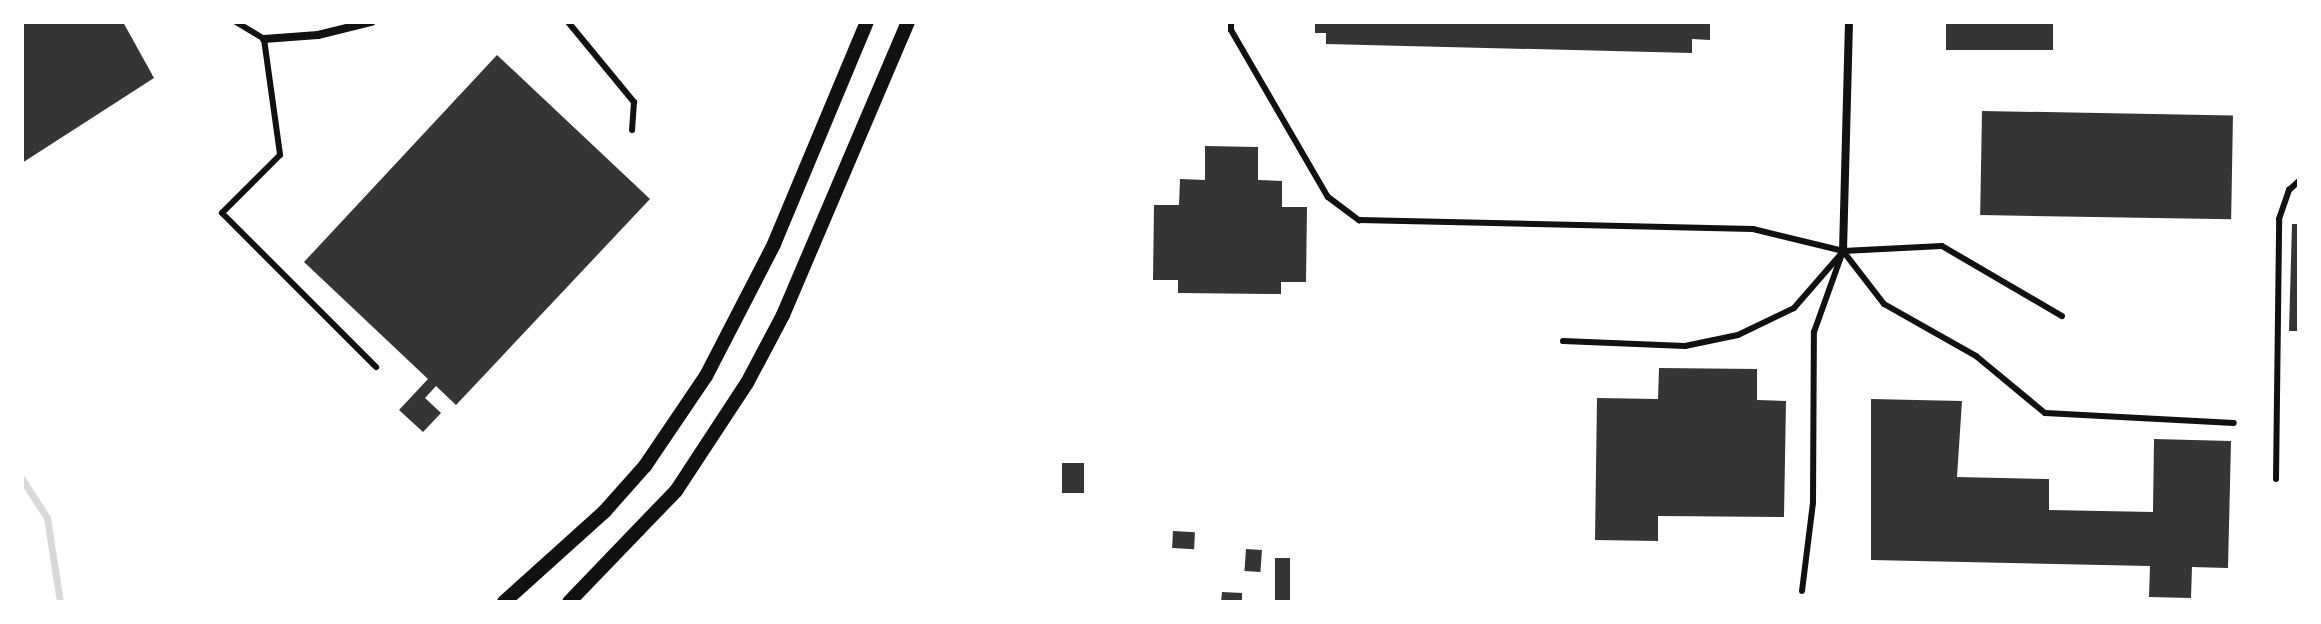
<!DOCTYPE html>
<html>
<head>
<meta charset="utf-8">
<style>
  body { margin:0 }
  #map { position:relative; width:2321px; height:624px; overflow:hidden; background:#fff; font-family:"Roboto Condensed",sans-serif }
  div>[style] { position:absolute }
  .stream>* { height:7px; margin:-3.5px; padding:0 3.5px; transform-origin:3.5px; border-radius:3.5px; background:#d9d9d9 }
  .building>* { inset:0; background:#353535; transform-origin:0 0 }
  .service>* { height:6px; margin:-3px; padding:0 3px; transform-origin:3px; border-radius:3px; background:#111 }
  .minor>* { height:8px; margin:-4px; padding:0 4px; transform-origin:4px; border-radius:4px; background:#111 }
  .tertiary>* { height:14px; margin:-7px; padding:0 7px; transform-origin:7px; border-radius:7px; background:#111 }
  span { translate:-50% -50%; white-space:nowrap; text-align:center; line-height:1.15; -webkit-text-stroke:7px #fff; paint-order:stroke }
  .frame { position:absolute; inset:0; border:24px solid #fff; pointer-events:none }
</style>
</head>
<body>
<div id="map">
  <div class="stream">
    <i style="left:22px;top:479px;width:46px;rotate:57.3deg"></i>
    <i style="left:47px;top:518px;width:85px;rotate:81.2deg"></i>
  </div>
  <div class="building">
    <i style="clip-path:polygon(22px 22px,123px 22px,154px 78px,22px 163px)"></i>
    <i style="clip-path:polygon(1315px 22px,1710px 22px,1710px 40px,1692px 39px,1692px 53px,1326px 44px,1326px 33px,1315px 33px)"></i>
    <i style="left:1946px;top:22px;width:107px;height:28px"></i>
    <i style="clip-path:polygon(497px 55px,650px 199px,456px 405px,436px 386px,425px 398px,441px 413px,423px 432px,399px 410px,428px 379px,304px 262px)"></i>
    <i style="left:1982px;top:111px;width:251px;height:104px;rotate:1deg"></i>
    <i style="clip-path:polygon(1205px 146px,1258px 147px,1258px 180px,1282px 181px,1282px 207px,1307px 207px,1306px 282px,1281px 282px,1281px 294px,1178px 293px,1178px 280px,1153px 280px,1154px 205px,1179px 205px,1180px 179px,1205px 180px)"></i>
    <i style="clip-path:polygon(2292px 224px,2299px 224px,2299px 331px,2289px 331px)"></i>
    <i style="clip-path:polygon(1659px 368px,1757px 369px,1757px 400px,1786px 401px,1784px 517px,1658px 516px,1658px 541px,1595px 540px,1597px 398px,1658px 399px)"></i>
    <i style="clip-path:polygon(1871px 399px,1962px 401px,1957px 477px,2049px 479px,2049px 510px,2153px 512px,2154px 439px,2231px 441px,2228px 568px,2192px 567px,2191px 598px,2149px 597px,2150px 566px,1871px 560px)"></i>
    <i style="left:1062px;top:463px;width:22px;height:30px"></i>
    <i style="left:1173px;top:531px;width:22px;height:17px;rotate:3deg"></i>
    <i style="left:1246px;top:549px;width:16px;height:22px;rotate:4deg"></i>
    <i style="left:1275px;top:558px;width:15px;height:44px"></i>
    <i style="clip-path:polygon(1222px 592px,1242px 593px,1242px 602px,1221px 602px)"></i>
  </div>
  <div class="service">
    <i style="left:236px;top:22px;width:33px;rotate:31deg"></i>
    <i style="left:264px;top:39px;width:117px;rotate:82.1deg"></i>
    <i style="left:280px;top:155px;width:82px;rotate:135deg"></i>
    <i style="left:222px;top:213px;width:218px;rotate:45deg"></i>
    <i style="left:568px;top:22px;width:104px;rotate:50.5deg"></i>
    <i style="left:634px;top:102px;width:28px;rotate:94deg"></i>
    <i style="left:1231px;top:22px;width:8px;rotate:90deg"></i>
    <i style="left:1231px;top:30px;width:193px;rotate:59.9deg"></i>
    <i style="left:1328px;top:197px;width:39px;rotate:37deg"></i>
    <i style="left:1359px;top:220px;width:394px;rotate:1.3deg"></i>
    <i style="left:1753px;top:229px;width:93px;rotate:13.7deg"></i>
    <i style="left:1843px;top:251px;width:99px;rotate:-2.9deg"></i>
    <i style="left:1942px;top:246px;width:139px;rotate:30.3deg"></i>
    <i style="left:1843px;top:251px;width:67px;rotate:52.3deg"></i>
    <i style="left:1884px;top:304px;width:106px;rotate:29.5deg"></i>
    <i style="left:1976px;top:356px;width:89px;rotate:39.6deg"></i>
    <i style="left:2045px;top:413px;width:189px;rotate:3deg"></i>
    <i style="left:1563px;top:341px;width:122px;rotate:2.3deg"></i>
    <i style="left:1685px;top:346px;width:54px;rotate:-11.7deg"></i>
    <i style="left:1738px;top:335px;width:62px;rotate:-25.7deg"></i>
    <i style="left:1794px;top:308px;width:72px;rotate:-49deg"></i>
    <i style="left:2276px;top:479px;width:260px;rotate:-89.3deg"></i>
    <i style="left:2279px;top:219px;width:31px;rotate:-71deg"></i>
    <i style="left:2289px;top:190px;width:13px;rotate:-42deg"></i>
    <i style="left:1802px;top:591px;width:89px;rotate:-82.9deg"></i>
    <i style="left:1813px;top:503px;width:171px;rotate:-89.7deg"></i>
    <i style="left:1814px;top:332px;width:86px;rotate:-70.3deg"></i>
  </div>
  <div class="minor">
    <i style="left:264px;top:39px;width:54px;rotate:-4.2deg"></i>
    <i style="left:318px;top:35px;width:55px;rotate:-13.8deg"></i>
    <i style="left:1843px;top:251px;width:229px;rotate:-88.5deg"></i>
  </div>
  <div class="tertiary">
    <i style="left:504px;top:602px;width:136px;rotate:-42deg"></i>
    <i style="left:605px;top:511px;width:60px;rotate:-48.4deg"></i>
    <i style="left:645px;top:466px;width:109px;rotate:-55.9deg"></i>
    <i style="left:706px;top:376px;width:148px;rotate:-62.7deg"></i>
    <i style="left:774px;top:244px;width:241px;rotate:-67.3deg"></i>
    <i style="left:569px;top:602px;width:154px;rotate:-46.1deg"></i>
    <i style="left:676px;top:491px;width:129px;rotate:-56.7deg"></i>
    <i style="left:747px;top:383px;width:77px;rotate:-62.1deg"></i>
    <i style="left:783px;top:315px;width:319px;rotate:-66.9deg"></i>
  </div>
  <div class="frame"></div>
</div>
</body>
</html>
